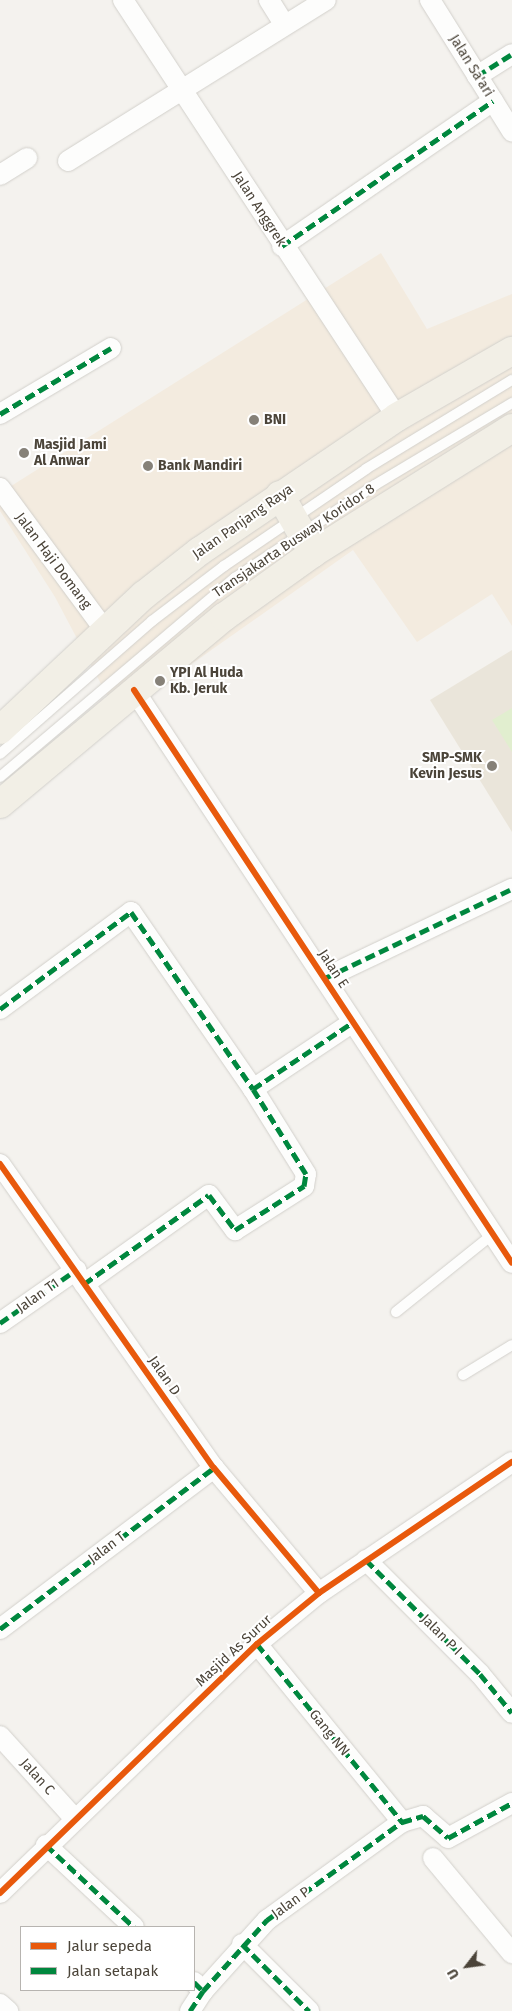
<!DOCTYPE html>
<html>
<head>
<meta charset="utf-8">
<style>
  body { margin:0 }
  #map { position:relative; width:512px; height:2011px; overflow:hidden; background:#f4f2ee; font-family:"Fira Sans",sans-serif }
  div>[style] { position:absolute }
  .commercial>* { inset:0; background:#f3ebdf }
  .education>* { inset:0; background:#eae5da }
  .green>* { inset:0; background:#e1eecf }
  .roads { filter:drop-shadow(0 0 1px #d2d0cb) drop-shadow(0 0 1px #d2d0cb) }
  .lane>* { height:10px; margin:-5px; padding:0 5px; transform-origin:5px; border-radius:5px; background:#fdfdfc }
  .street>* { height:20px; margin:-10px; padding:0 10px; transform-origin:10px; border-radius:10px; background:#fdfdfc }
  .primary>* { height:28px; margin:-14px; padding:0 14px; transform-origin:14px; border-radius:14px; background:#f2efe6 }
  .quiet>* { height:5px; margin-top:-2.5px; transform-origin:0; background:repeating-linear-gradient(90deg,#00873e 0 10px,transparent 0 15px) }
  .cycleway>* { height:6px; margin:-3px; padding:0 3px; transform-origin:3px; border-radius:3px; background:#e8590c }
  .dots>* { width:14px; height:14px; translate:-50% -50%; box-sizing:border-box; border:2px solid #fff; border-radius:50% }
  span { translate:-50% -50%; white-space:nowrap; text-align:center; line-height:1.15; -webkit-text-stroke:4px #fff; paint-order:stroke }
  .street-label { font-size:14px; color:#4b4439 }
  .poi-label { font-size:14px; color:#4b4439; font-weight:700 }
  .left { translate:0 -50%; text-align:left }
  .right { translate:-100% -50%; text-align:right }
  .legend { position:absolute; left:20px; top:1926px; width:175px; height:65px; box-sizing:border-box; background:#fff; border:1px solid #b7b4b0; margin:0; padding:6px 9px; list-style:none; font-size:15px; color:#4b4439 }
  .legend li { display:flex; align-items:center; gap:10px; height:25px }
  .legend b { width:25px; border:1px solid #b7b4b0 }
  .north { position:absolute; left:442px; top:1941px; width:50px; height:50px; -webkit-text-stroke:4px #fff; paint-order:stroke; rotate:240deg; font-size:14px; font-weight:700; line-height:20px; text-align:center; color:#4b4439 }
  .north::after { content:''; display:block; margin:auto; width:18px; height:22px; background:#4b4439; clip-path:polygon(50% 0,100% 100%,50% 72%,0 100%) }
</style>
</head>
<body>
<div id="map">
  <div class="commercial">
    <i style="clip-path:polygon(381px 253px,427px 329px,512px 294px,512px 626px,492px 594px,417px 642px,353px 550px,118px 716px,55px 597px,0 511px,0 493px)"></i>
  </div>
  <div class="education">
    <i style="clip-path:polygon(512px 650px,512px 832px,430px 700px)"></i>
  </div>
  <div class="green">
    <i style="clip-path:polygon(512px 708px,512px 752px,492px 720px)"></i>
  </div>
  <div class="roads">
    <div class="lane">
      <i style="left:0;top:754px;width:202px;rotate:-41.2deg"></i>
      <i style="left:152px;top:621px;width:91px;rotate:-37.4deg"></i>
      <i style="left:224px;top:566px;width:172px;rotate:-34.3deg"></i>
      <i style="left:366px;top:469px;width:171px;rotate:-31.4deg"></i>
      <i style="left:0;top:777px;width:308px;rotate:-40.3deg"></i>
      <i style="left:235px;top:578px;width:168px;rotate:-33.6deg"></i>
      <i style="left:375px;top:485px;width:160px;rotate:-30.9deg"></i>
      <i style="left:396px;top:1312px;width:124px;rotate:-38.8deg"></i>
      <i style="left:463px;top:1375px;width:57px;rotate:-31.5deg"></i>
    </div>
    <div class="street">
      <i style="left:123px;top:0;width:499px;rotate:56.7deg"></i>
      <i style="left:269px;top:0;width:28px;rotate:58deg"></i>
      <i style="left:430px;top:0;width:155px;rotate:58deg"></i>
      <i style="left:477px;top:76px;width:41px;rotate:-32.2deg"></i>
      <i style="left:68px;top:161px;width:304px;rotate:-32deg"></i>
      <i style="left:0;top:175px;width:32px;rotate:-32deg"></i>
      <i style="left:282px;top:246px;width:256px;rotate:-34.5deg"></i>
      <i style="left:0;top:414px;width:129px;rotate:-30.7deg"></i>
      <i style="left:0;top:488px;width:180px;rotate:53.6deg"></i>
      <i style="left:134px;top:690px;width:686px;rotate:56.59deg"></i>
      <i style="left:325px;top:978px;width:207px;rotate:-25.5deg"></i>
      <i style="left:0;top:1009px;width:163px;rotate:-36.5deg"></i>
      <i style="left:131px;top:912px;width:215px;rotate:55.4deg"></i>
      <i style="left:0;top:1164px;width:372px;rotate:54.9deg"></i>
      <i style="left:214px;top:1468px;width:163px;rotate:50deg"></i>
      <i style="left:84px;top:1284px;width:153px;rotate:-35.5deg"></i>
      <i style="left:209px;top:1195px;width:44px;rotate:53.4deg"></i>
      <i style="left:235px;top:1230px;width:82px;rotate:-32.5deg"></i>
      <i style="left:304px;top:1186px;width:12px;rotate:-81deg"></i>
      <i style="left:306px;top:1174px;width:100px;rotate:-121.9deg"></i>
      <i style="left:253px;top:1089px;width:120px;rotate:-33.8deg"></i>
      <i style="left:0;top:1323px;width:93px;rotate:-34.9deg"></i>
      <i style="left:366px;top:1560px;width:161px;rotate:45deg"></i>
      <i style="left:480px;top:1674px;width:50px;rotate:50.6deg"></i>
      <i style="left:0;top:1629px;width:268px;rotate:-37deg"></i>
      <i style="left:257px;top:1644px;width:230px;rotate:50.8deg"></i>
      <i style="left:0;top:1736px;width:110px;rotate:47.9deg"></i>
      <i style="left:46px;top:1845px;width:120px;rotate:43deg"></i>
      <i style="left:433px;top:1858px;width:124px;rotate:50.3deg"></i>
      <i style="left:0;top:1893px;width:358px;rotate:-44.1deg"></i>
      <i style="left:257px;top:1644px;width:80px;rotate:-39.4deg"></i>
      <i style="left:319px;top:1593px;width:233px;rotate:-34.2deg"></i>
      <i style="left:242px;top:1944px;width:95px;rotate:45deg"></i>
      <i style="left:194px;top:1982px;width:13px;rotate:45deg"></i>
      <i style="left:203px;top:1991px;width:96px;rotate:-48deg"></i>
      <i style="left:267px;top:1920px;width:167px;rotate:-36deg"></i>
      <i style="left:402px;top:1822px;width:22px;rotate:-16deg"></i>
      <i style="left:423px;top:1816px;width:33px;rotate:41deg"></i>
      <i style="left:448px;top:1838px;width:73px;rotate:-28.7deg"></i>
      <i style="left:0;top:2004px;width:11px;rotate:41deg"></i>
      <i style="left:190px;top:2011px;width:24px;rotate:-57deg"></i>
    </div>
    <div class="primary">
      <i style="left:280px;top:495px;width:67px;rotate:60.4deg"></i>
      <i style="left:0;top:730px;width:197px;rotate:-43.2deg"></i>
      <i style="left:144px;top:595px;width:71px;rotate:-38.2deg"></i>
      <i style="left:200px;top:551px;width:238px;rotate:-34.2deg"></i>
      <i style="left:397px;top:417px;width:133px;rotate:-29.9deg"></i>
      <i style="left:0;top:804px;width:292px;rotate:-39.9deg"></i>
      <i style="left:224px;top:617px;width:110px;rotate:-35.7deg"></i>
      <i style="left:313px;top:553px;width:235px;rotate:-32.1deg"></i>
    </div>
  </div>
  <div class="quiet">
    <i style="left:477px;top:76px;width:41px;rotate:-32.2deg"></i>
    <i style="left:282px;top:246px;width:256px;rotate:-34.5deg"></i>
    <i style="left:0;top:414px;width:129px;rotate:-30.7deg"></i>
    <i style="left:325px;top:978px;width:207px;rotate:-25.5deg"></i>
    <i style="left:0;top:1009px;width:163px;rotate:-36.5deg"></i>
    <i style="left:131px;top:912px;width:215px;rotate:55.4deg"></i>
    <i style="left:84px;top:1284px;width:153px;rotate:-35.5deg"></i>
    <i style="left:209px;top:1195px;width:44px;rotate:53.4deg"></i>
    <i style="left:235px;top:1230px;width:82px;rotate:-32.5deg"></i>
    <i style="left:304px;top:1186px;width:12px;rotate:-81deg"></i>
    <i style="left:306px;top:1174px;width:100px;rotate:-121.9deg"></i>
    <i style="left:253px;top:1089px;width:120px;rotate:-33.8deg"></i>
    <i style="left:0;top:1323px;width:93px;rotate:-34.9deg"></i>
    <i style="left:366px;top:1560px;width:161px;rotate:45deg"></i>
    <i style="left:480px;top:1674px;width:50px;rotate:50.6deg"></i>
    <i style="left:0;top:1629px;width:268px;rotate:-37deg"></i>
    <i style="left:257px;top:1644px;width:230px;rotate:50.8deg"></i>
    <i style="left:46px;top:1845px;width:120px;rotate:43deg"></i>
    <i style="left:242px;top:1944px;width:95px;rotate:45deg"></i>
    <i style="left:194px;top:1982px;width:13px;rotate:45deg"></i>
    <i style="left:203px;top:1991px;width:96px;rotate:-48deg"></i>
    <i style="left:267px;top:1920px;width:167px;rotate:-36deg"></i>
    <i style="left:402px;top:1822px;width:22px;rotate:-16deg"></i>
    <i style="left:423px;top:1816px;width:33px;rotate:41deg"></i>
    <i style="left:448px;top:1838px;width:73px;rotate:-28.7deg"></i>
    <i style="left:190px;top:2011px;width:24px;rotate:-57deg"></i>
  </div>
  <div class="cycleway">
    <i style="left:134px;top:690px;width:686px;rotate:56.59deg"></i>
    <i style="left:0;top:1164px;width:372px;rotate:54.9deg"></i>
    <i style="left:214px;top:1468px;width:163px;rotate:50deg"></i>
    <i style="left:0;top:1893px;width:358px;rotate:-44.1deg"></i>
    <i style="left:257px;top:1644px;width:80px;rotate:-39.4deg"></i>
    <i style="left:319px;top:1593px;width:233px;rotate:-34.2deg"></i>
  </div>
  <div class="dots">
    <i style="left:254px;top:420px;background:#868178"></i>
    <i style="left:24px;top:453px;background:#868178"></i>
    <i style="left:148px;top:466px;background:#868178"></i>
    <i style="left:160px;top:681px;background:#868178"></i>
    <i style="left:492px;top:766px;background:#868178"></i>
  </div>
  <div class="street-label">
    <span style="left:471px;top:66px;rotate:58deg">Jalan Sa'ari</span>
    <span style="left:259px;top:209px;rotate:57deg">Jalan Anggrek</span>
    <span style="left:243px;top:522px;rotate:-35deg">Jalan Panjang Raya</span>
    <span style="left:294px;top:541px;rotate:-34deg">Transjakarta Busway Koridor 8</span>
    <span style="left:53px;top:561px;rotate:53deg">Jalan Haji Domang</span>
    <span style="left:333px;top:969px;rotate:57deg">Jalan E</span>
    <span style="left:38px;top:1296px;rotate:-35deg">Jalan T1</span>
    <span style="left:164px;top:1376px;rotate:55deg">Jalan D</span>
    <span style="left:107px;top:1548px;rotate:-37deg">Jalan T</span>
    <span style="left:441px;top:1635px;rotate:45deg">Jalan P I</span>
    <span style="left:234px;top:1651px;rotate:-43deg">Masjid As Surur</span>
    <span style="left:329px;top:1733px;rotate:51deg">Gang NN</span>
    <span style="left:37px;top:1777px;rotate:48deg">Jalan C</span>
    <span style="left:291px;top:1903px;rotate:-36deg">Jalan P</span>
  </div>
  <div class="poi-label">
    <span class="left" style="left:264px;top:420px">BNI</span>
    <span class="left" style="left:34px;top:453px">Masjid Jami<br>Al Anwar</span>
    <span class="left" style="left:158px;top:466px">Bank Mandiri</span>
    <span class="left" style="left:170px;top:681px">YPI Al Huda<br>Kb. Jeruk</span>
    <span class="right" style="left:482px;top:766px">SMP-SMK<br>Kevin Jesus</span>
  </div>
  <ul class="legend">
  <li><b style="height:6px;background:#e8590c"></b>Jalur sepeda</li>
  <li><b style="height:6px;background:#00873e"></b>Jalan setapak</li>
  </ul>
  <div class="north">U</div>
</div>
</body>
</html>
